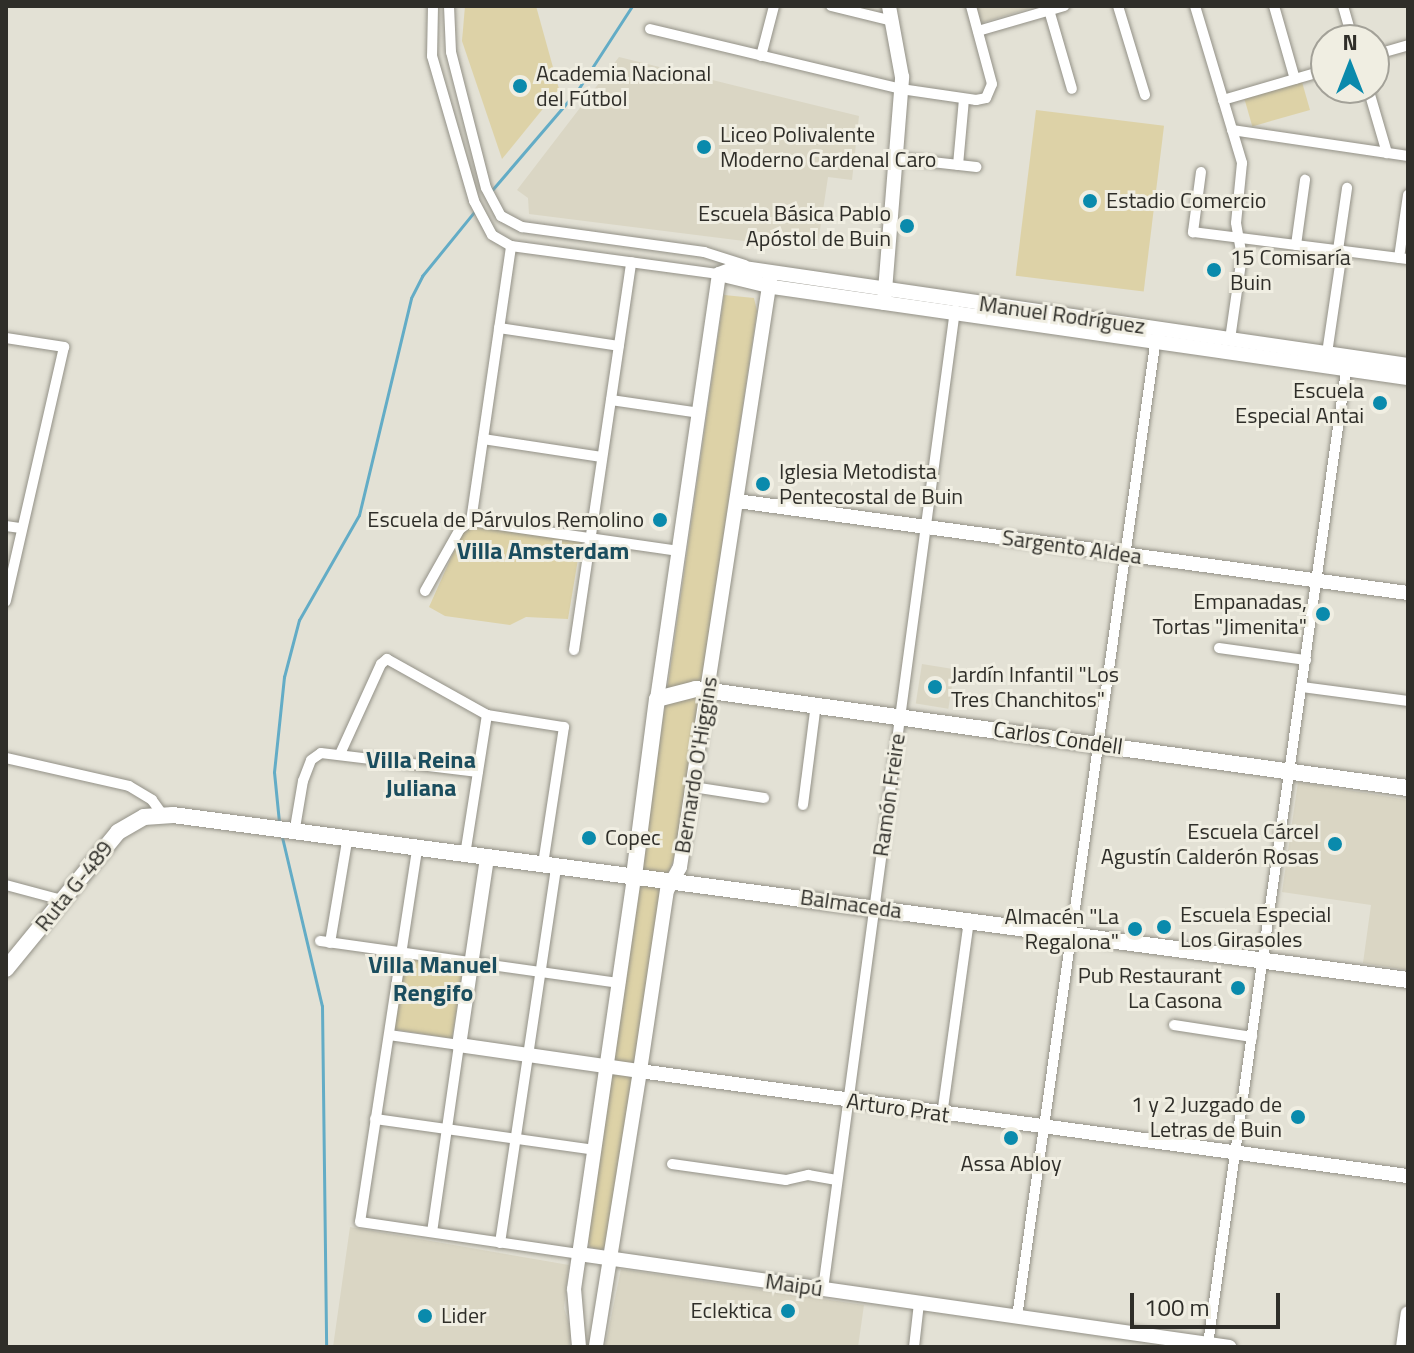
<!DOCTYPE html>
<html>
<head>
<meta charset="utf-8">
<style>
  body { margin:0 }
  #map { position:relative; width:1414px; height:1353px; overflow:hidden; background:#e3e1d5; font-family:"Titillium Web",sans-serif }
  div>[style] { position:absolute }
  .built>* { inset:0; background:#dad6c4; transform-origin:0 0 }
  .green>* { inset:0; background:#ddd2a7; transform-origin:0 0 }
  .stream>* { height:3px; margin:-1.5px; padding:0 1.5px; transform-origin:1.5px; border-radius:1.5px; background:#63acc6 }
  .roads { filter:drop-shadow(0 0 2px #939187) drop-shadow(0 0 2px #939187) }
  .minor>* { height:10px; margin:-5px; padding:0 5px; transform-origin:5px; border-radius:5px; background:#fff }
  .tertiary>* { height:14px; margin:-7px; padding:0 7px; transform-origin:7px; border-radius:7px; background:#fff }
  .secondary>* { height:14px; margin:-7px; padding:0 7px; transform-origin:7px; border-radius:7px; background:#fff }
  .primary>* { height:16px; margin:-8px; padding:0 8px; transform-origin:8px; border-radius:8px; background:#fff }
  .dots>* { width:22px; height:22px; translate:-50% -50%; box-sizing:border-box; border:4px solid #f0eee2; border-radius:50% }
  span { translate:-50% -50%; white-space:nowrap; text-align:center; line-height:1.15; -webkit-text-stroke:6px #f0eee2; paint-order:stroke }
  .poi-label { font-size:22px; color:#2f2e29 }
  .left { translate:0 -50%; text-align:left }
  .right { translate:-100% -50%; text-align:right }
  .street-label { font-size:22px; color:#2f2e29 }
  .neighbourhood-label { font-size:24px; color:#1a4d5e; font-weight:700 }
  .frame { position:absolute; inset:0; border:8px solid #2f2e29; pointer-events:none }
  .north { position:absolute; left:1310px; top:24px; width:80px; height:80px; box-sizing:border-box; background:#f0eee2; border:2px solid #a3a198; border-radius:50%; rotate:0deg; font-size:22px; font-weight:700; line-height:32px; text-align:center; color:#2f2e29 }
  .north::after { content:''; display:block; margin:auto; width:28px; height:36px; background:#0a8aac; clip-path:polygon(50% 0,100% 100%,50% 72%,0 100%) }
  .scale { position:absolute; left:1130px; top:1293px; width:150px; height:36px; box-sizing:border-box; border:4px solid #2f2e29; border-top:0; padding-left:10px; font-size:24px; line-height:28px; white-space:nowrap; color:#2f2e29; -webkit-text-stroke:6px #f0eee2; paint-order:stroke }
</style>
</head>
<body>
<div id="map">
  <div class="built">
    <i style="clip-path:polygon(976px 6px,1037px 6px,981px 23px)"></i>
    <i style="clip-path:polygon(619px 57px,859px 116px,852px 180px,828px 177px,817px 250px,529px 214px,528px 198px,517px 190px)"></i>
    <i style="left:922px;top:664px;width:33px;height:40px;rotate:9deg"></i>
    <i style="clip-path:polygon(1298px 782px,1408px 800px,1408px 970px,1363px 963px,1371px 905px,1282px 892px)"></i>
    <i style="clip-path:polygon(350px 1227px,569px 1265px,564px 1308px,571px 1330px,569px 1347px,333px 1347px)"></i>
    <i style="clip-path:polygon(621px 1269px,864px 1305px,858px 1347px,605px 1347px)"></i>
  </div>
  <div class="green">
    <i style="clip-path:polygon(465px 6px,536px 6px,559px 89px,502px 159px,462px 41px)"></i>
    <i style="left:1302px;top:82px;width:29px;height:60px;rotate:74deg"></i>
    <i style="left:1036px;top:110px;width:129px;height:167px;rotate:7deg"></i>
    <i style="clip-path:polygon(724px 295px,754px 298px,757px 311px,676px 853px,661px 893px,609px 1244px,601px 1250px,590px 1247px,588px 1240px)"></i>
    <i style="clip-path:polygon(471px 526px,581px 541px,568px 619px,526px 617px,510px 625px,445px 616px,429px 607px,463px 531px)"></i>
    <i style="left:404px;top:958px;width:60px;height:72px;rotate:9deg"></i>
  </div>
  <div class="stream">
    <i style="left:492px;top:190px;width:130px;rotate:-49.4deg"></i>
    <i style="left:577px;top:91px;width:101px;rotate:-57.1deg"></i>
    <i style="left:279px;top:822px;width:50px;rotate:-95.7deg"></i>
    <i style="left:274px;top:772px;width:96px;rotate:-84deg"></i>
    <i style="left:284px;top:677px;width:59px;rotate:-75.3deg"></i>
    <i style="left:299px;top:620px;width:121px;rotate:-60.3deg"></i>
    <i style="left:359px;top:515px;width:223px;rotate:-76.5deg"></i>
    <i style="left:411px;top:298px;width:25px;rotate:-63deg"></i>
    <i style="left:422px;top:276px;width:82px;rotate:-50.9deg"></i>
    <i style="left:282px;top:837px;width:174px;rotate:76.7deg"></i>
    <i style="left:322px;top:1006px;width:341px;rotate:89.3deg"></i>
  </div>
  <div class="roads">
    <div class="minor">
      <i style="left:433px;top:6px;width:50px;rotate:91.1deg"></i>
      <i style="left:432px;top:56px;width:151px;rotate:73.8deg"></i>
      <i style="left:474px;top:201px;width:38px;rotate:62deg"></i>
      <i style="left:492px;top:235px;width:22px;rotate:30deg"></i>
      <i style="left:511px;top:246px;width:210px;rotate:7.7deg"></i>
      <i style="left:449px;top:6px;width:46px;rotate:87.5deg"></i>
      <i style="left:451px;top:52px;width:140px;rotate:75.6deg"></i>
      <i style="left:486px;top:188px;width:32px;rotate:62deg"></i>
      <i style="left:501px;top:216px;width:24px;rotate:28deg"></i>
      <i style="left:522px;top:227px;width:184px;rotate:7.8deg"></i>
      <i style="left:704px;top:252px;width:43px;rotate:17.6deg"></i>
      <i style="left:831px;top:6px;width:64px;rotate:13.6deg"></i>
      <i style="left:1118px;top:6px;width:93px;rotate:73.1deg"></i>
      <i style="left:1195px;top:6px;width:164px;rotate:73.3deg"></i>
      <i style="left:1242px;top:163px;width:60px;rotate:95.7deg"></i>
      <i style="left:1236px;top:223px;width:34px;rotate:80deg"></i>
      <i style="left:1242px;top:256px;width:84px;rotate:98.2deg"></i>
      <i style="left:1274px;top:6px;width:76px;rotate:74deg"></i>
      <i style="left:1343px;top:6px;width:35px;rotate:74deg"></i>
      <i style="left:1049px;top:10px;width:82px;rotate:73.8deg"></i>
      <i style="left:650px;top:29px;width:258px;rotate:13.4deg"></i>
      <i style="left:901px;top:89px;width:76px;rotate:8.3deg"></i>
      <i style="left:976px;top:100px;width:10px;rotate:-11deg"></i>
      <i style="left:986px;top:98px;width:15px;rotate:-67deg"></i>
      <i style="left:992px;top:84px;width:81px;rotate:-105.1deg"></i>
      <i style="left:978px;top:31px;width:90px;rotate:-16.2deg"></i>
      <i style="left:1374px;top:55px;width:35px;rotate:-16deg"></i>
      <i style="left:761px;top:56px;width:52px;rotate:-75.4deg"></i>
      <i style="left:1368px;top:88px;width:68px;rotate:73.7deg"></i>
      <i style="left:1223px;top:100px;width:107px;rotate:-16.2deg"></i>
      <i style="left:1232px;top:130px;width:178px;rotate:8.4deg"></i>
      <i style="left:896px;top:158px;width:81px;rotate:6.4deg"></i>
      <i style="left:958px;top:165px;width:66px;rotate:-84.8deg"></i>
      <i style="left:1201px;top:172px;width:61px;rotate:97.6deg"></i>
      <i style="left:1193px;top:232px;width:217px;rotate:7.2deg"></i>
      <i style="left:1296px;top:245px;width:66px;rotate:-82.1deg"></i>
      <i style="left:1338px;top:250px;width:63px;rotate:-81.7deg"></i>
      <i style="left:1399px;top:258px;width:64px;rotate:-81.9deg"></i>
      <i style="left:499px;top:328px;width:121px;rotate:8.5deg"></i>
      <i style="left:6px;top:338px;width:59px;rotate:8.8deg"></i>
      <i style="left:64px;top:347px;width:261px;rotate:102.9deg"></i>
      <i style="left:1326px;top:360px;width:110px;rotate:-81.6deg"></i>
      <i style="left:611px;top:400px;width:90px;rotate:8.3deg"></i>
      <i style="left:483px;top:439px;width:120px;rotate:8.6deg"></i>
      <i style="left:471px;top:521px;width:210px;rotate:8.2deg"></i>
      <i style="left:6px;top:526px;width:15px;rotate:8deg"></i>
      <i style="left:425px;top:591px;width:71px;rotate:-60.6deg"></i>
      <i style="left:460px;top:529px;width:14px;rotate:-36deg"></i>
      <i style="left:471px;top:521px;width:278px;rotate:-81.7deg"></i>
      <i style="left:1219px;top:648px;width:88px;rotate:7.9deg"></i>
      <i style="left:574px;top:650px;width:392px;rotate:-81.6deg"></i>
      <i style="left:1302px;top:687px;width:107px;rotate:7.5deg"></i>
      <i style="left:340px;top:754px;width:99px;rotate:-65.5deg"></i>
      <i style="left:381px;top:664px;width:8px;rotate:-40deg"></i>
      <i style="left:387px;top:659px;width:115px;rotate:29.2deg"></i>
      <i style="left:487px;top:715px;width:78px;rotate:8.9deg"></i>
      <i style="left:564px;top:727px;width:140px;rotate:98.7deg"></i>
      <i style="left:6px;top:758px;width:126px;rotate:12.8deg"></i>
      <i style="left:129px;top:786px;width:27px;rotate:31deg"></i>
      <i style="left:152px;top:800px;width:19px;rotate:54deg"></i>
      <i style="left:693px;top:787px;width:72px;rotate:8.8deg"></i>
      <i style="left:803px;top:805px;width:102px;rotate:-82.7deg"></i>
      <i style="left:294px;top:834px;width:54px;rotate:-80.4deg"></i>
      <i style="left:303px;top:781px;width:22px;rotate:-69deg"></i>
      <i style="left:311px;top:760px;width:12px;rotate:-35deg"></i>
      <i style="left:321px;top:753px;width:158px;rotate:6.9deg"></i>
      <i style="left:417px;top:850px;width:376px;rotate:98.7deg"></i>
      <i style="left:360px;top:1222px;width:221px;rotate:8.3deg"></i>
      <i style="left:465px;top:855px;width:142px;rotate:-81.1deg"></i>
      <i style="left:6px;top:885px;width:58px;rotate:15deg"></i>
      <i style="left:320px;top:941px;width:303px;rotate:8deg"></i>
      <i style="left:330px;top:943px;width:103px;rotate:-80.5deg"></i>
      <i style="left:1174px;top:1025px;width:79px;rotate:8.7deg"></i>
      <i style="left:389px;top:1035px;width:71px;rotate:8.1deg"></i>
      <i style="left:459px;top:1045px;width:189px;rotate:98.2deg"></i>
      <i style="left:942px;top:1115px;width:197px;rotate:-82.1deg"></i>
      <i style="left:375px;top:1119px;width:222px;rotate:8deg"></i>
      <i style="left:672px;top:1164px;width:115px;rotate:8deg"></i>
      <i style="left:786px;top:1180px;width:23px;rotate:-13deg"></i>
      <i style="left:808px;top:1175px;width:29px;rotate:10deg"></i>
      <i style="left:500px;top:1243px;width:380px;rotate:-81.5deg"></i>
      <i style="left:823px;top:1289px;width:988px;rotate:-82.32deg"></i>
      <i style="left:1017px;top:1317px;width:989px;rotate:-81.92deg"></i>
      <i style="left:1208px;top:1344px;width:990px;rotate:-81.93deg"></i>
      <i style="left:914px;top:1347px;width:44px;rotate:-83.5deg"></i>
    </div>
    <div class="tertiary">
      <i style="left:884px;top:303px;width:227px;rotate:-85.4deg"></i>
      <i style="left:902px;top:77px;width:72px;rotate:-100.4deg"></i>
      <i style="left:737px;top:501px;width:677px;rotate:7.81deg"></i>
      <i style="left:487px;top:858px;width:189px;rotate:98.5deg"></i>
      <i style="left:459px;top:1045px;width:183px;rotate:8.2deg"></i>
      <i style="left:640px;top:1071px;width:279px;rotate:99.1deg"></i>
      <i style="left:579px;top:1254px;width:657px;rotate:8.14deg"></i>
      <i style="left:579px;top:1347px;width:58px;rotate:-94.9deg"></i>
      <i style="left:574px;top:1289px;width:417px;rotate:-81.7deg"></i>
      <i style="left:1403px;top:1347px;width:34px;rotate:-82deg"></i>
    </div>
    <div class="secondary">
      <i style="left:771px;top:273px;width:601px;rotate:98.71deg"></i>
      <i style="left:680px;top:867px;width:26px;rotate:119deg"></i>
      <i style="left:667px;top:890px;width:183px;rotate:98.5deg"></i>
      <i style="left:640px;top:1071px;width:775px;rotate:7.79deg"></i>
      <i style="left:719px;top:274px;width:19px;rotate:-21deg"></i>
      <i style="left:737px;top:267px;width:678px;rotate:8.31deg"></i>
      <i style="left:719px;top:274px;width:56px;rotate:13.5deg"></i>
      <i style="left:773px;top:287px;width:641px;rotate:8.16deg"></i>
      <i style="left:657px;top:699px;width:429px;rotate:-81.7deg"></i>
    </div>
    <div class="primary">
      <i style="left:634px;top:876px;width:178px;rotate:-82.6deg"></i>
      <i style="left:657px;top:699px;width:40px;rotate:-14.4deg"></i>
      <i style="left:696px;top:689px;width:719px;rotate:7.92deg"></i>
      <i style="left:6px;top:969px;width:177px;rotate:-50.7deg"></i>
      <i style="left:118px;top:832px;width:30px;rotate:-30deg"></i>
      <i style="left:144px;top:817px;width:29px;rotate:-4deg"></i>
      <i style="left:173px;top:815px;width:1246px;rotate:7.61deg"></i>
    </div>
  </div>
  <div class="dots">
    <i style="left:520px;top:86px;background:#0a8aac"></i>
    <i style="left:704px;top:147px;background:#0a8aac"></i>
    <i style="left:1090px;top:201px;background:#0a8aac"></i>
    <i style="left:907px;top:226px;background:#0a8aac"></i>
    <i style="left:1214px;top:270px;background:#0a8aac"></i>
    <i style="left:1380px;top:403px;background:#0a8aac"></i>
    <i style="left:763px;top:484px;background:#0a8aac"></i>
    <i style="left:660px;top:520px;background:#0a8aac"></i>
    <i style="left:1323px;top:614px;background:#0a8aac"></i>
    <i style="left:935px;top:687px;background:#0a8aac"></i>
    <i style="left:589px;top:838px;background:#0a8aac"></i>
    <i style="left:1335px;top:844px;background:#0a8aac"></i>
    <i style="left:1164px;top:927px;background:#0a8aac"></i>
    <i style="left:1135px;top:929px;background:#0a8aac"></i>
    <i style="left:1238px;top:988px;background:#0a8aac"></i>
    <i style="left:1298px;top:1117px;background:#0a8aac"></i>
    <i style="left:1011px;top:1138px;background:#0a8aac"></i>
    <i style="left:788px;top:1311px;background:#0a8aac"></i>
    <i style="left:425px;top:1316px;background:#0a8aac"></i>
  </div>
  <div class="poi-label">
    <span class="left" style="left:536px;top:86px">Academia Nacional<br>del Fútbol</span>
    <span class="left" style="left:720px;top:147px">Liceo Polivalente<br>Moderno Cardenal Caro</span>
    <span class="left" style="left:1106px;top:201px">Estadio Comercio</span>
    <span class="right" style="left:891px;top:226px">Escuela Básica Pablo<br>Apóstol de Buin</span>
    <span class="left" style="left:1230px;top:270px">15 Comisaría<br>Buin</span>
    <span class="right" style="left:1364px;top:403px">Escuela<br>Especial Antai</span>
    <span class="left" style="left:779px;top:484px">Iglesia Metodista<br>Pentecostal de Buin</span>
    <span class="right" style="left:644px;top:520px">Escuela de Párvulos Remolino</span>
    <span class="right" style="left:1307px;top:614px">Empanadas,<br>Tortas "Jimenita"</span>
    <span class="left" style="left:951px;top:687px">Jardín Infantil "Los<br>Tres Chanchitos"</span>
    <span class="right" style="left:1319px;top:844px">Escuela Cárcel<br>Agustín Calderón Rosas</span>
    <span class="left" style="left:605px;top:838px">Copec</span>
    <span class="left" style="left:1180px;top:927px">Escuela Especial<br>Los Girasoles</span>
    <span class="right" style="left:1119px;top:929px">Almacén "La<br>Regalona"</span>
    <span class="right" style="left:1222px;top:988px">Pub Restaurant<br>La Casona</span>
    <span class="right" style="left:1282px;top:1117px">1 y 2 Juzgado de<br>Letras de Buin</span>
    <span style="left:1011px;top:1164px">Assa Abloy</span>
    <span class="right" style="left:772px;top:1311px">Eclektica</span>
    <span class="left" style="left:441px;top:1316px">Lider</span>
  </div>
  <div class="street-label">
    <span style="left:1062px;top:315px;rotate:8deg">Manuel Rodríguez</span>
    <span style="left:1072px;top:547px;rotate:8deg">Sargento Aldea</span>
    <span style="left:1058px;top:738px;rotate:8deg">Carlos Condell</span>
    <span style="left:696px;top:765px;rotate:-81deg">Bernardo O'Higgins</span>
    <span style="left:889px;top:795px;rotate:-82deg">Ramón Freire</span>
    <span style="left:74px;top:886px;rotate:-51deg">Ruta G-489</span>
    <span style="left:851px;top:904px;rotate:8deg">Balmaceda</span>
    <span style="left:898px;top:1108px;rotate:8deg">Arturo Prat</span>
    <span style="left:794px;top:1285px;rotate:8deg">Maipú</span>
  </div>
  <div class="neighbourhood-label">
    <span style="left:543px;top:551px">Villa Amsterdam</span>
    <span style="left:421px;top:774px">Villa Reina<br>Juliana</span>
    <span style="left:433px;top:979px">Villa Manuel<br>Rengifo</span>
  </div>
  <div class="frame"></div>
  <div class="north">N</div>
  <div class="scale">100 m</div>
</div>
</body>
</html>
